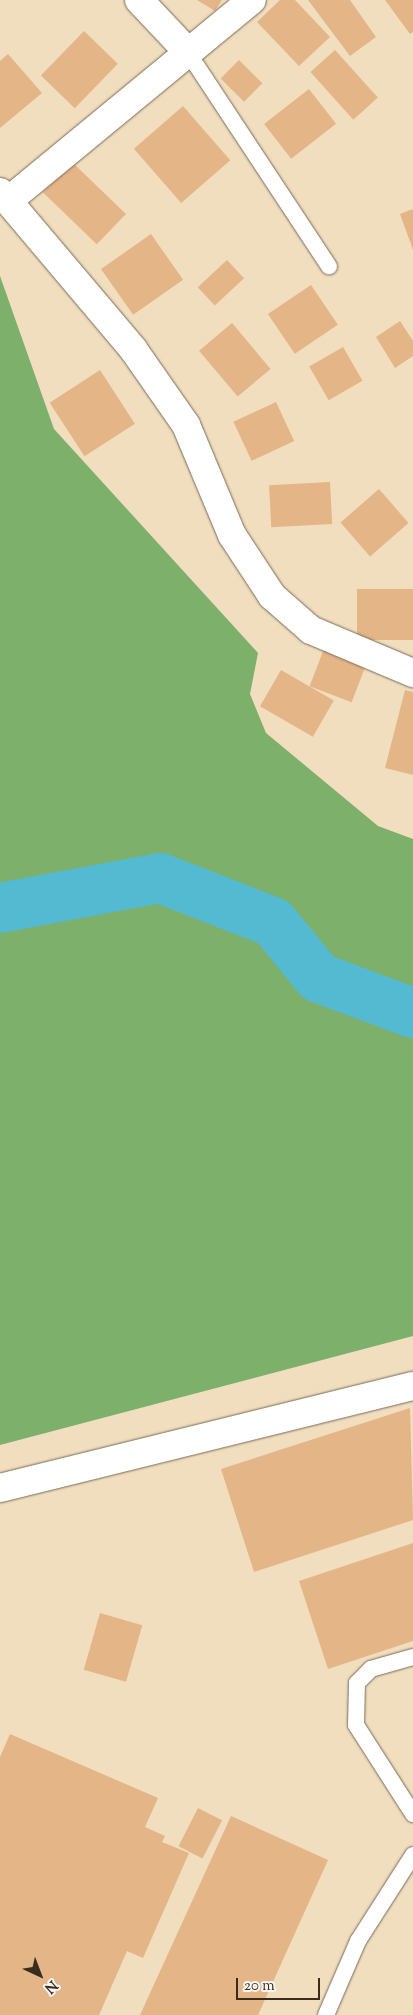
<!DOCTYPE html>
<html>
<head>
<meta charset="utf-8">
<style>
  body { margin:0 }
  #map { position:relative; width:413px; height:2015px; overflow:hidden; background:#f1debf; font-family:"Sorts Mill Goudy",serif }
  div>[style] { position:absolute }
  .forest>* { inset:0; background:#7db06a }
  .river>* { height:50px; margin:-25px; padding:0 25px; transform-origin:25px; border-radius:25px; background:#53bad2 }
  .building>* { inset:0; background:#e4b587; transform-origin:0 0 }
  .roads { filter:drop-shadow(0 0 1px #7b6956) drop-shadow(0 0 1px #7b6956) }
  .service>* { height:16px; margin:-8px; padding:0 8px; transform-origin:8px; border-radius:8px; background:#fff }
  .minor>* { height:28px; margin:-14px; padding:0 14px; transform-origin:14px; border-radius:14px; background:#fff }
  span { translate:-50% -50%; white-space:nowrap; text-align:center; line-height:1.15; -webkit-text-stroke:4px #f6f6f2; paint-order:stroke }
  .north { position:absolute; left:15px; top:1950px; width:50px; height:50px; -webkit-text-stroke:4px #f6f6f2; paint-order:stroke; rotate:137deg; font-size:14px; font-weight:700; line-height:20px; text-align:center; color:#3b2a1e }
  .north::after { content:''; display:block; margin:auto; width:18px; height:22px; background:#3b2a1e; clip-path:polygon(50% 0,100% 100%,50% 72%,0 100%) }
  .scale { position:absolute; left:236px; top:1978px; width:84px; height:22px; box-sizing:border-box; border:2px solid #3b2a1e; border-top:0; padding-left:6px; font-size:15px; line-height:18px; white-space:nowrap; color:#3b2a1e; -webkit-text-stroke:4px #f6f6f2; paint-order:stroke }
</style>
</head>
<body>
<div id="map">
  <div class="forest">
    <i style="clip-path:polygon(0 276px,54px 429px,258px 653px,250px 694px,266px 733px,378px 826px,413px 839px,413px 1336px,0 1445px)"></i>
  </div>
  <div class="river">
    <i style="left:0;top:908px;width:163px;rotate:-10.6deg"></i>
    <i style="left:160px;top:878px;width:121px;rotate:21.3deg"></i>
    <i style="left:273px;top:922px;width:72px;rotate:50.6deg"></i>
    <i style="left:319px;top:978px;width:100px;rotate:20.4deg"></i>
  </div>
  <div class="building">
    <i style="clip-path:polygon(197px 0,222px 0,215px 11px)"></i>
    <i style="clip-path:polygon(280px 0,295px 0,330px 37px,299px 66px,257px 22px)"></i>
    <i style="clip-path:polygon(308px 0,350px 0,376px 37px,350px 56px)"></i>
    <i style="clip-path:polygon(385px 0,413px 0,413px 32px,410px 34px)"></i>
    <i style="left:84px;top:31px;width:47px;height:62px;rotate:44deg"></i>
    <i style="left:335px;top:50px;width:64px;height:33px;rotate:48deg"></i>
    <i style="clip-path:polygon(8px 54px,42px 93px,0 128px,0 61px)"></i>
    <i style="left:239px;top:60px;width:33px;height:26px;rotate:45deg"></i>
    <i style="left:309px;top:89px;width:44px;height:57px;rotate:52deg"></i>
    <i style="left:183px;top:106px;width:72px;height:65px;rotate:49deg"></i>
    <i style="left:72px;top:162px;width:75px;height:42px;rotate:44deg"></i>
    <i style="clip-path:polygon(413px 209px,413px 250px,400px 214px)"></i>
    <i style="left:151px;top:234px;width:56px;height:61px;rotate:55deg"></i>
    <i style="left:227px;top:260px;width:25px;height:40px;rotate:47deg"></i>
    <i style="left:311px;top:285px;width:48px;height:52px;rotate:56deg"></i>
    <i style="clip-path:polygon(400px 321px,413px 341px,413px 356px,395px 368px,376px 337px)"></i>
    <i style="left:232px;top:323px;width:60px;height:43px;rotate:50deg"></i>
    <i style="left:343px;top:347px;width:39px;height:39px;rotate:60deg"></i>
    <i style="left:100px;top:370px;width:64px;height:60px;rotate:57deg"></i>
    <i style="left:276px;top:402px;width:43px;height:47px;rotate:65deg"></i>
    <i style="left:330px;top:482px;width:42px;height:61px;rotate:87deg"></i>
    <i style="left:379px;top:489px;width:45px;height:51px;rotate:49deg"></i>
    <i style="left:413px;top:589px;width:51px;height:56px;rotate:90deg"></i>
    <i style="left:325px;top:646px;width:45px;height:43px;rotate:21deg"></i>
    <i style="left:281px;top:670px;width:61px;height:42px;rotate:30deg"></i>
    <i style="clip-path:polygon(405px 690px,413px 692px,413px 775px,385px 768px)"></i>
    <i style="clip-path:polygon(410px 1408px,413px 1520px,254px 1572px,221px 1469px)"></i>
    <i style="clip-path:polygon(413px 1543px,413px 1641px,328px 1669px,299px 1581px)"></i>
    <i style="left:100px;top:1613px;width:44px;height:59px;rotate:16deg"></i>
    <i style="clip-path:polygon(10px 1734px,158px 1798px,145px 1827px,165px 1836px,162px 1842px,189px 1853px,143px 1958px,127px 1951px,99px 2015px,0 2015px,0 1757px)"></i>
    <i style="left:198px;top:1808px;width:27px;height:43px;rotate:27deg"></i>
    <i style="clip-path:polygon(231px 1816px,328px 1860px,258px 2015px,140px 2015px)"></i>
  </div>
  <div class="roads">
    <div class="service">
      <i style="left:187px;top:51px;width:258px;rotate:56.6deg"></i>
      <i style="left:413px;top:1657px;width:44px;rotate:164.1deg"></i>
      <i style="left:371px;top:1669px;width:20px;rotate:135deg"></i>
      <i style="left:357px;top:1683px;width:42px;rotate:91.4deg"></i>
      <i style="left:356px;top:1725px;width:106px;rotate:57.4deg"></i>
      <i style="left:326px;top:2015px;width:81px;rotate:-66.6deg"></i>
      <i style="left:358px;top:1941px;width:102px;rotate:-57.4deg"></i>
    </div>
    <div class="minor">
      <i style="left:139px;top:0;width:70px;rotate:46.7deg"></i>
      <i style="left:0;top:192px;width:12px;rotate:48deg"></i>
      <i style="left:8px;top:201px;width:316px;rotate:-39.5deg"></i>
      <i style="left:8px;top:201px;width:194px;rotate:49.8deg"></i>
      <i style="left:133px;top:349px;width:93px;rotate:55.1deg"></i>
      <i style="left:186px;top:425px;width:119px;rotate:67.3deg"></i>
      <i style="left:232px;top:535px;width:73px;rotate:56.7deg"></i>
      <i style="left:272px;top:596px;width:52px;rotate:41.1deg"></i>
      <i style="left:311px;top:630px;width:111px;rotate:22.9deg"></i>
      <i style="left:0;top:1488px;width:425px;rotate:-13.9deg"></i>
    </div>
  </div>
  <div class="north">N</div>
  <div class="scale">20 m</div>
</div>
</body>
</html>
